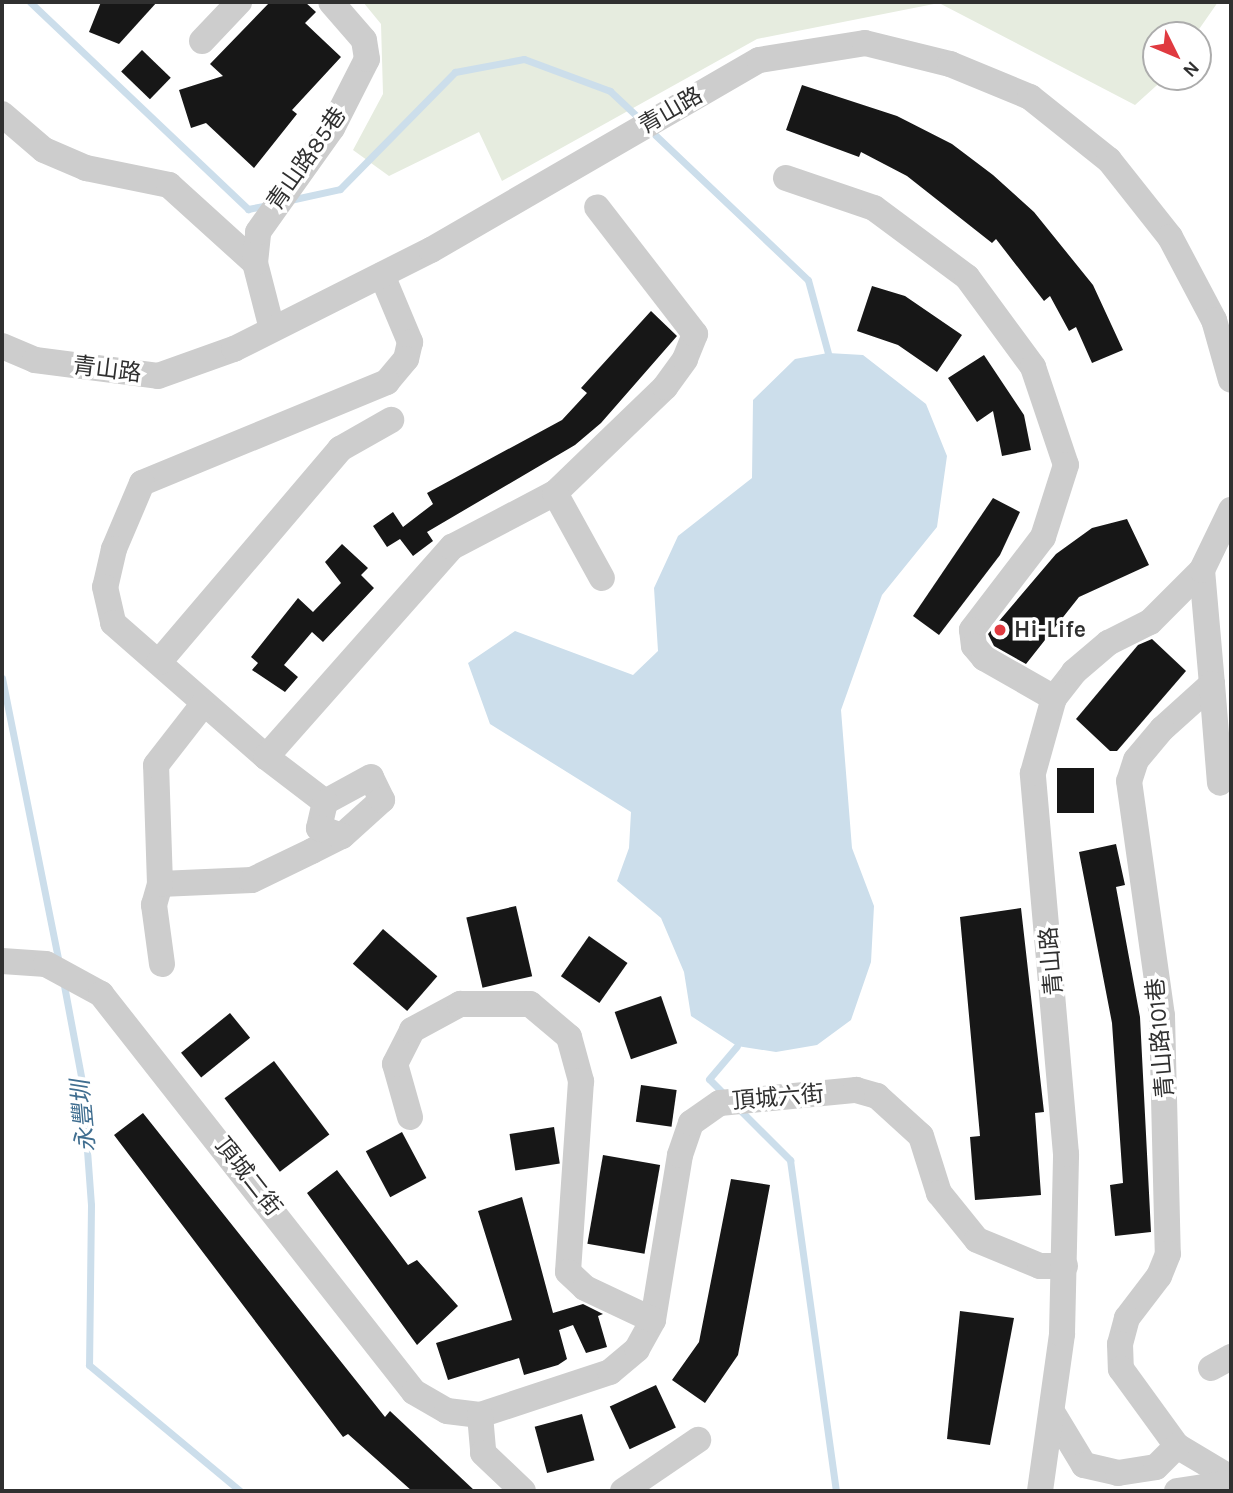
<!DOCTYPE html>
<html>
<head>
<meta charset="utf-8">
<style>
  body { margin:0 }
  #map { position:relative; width:1233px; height:1493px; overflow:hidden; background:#fff; font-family:Karla,"Noto Sans TC",sans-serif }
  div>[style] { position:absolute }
  .green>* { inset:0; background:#e6ecdf }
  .water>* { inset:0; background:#ccdeeb }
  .stream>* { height:7px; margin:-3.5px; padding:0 3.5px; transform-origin:3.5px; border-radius:3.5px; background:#ccdeeb }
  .building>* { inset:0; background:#171717; transform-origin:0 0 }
  .minor>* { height:26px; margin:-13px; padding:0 13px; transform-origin:13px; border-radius:13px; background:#cdcdcd }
  .dots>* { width:19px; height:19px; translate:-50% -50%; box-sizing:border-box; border:4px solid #fff; border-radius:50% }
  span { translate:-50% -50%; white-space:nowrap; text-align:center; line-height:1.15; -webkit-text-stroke:7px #fff; paint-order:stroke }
  .street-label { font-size:23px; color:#303030 }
  .poi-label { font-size:23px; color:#303030; font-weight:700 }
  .left { translate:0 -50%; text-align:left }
  .water-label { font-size:24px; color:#406e90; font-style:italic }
  .frame { position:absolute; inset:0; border:4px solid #303030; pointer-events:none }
  .north { position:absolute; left:1142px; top:21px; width:70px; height:70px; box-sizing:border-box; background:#fff; border:2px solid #acacac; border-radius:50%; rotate:133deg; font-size:19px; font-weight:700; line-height:28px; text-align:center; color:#303030 }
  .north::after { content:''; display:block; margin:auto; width:24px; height:32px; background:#e03a40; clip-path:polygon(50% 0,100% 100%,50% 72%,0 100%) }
</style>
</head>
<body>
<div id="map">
  <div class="green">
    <i style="clip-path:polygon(363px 2px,1218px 2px,1195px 35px,1156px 35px,1156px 77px,1166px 77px,1135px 105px,939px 3px,757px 39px,502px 181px,479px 132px,389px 176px,353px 150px,383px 94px,381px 24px)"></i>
  </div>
  <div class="water">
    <i style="clip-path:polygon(828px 353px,863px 355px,926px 404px,947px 456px,937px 527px,882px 595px,841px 710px,852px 848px,874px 906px,871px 962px,851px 1020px,817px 1045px,776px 1052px,737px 1046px,691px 1016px,684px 972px,661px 918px,617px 881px,629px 848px,631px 812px,490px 724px,468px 663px,515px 631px,633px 675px,658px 651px,654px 588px,678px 536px,752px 478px,753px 400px,795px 359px)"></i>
  </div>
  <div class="stream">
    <i style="left:30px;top:2px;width:301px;rotate:43.5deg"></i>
    <i style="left:248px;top:209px;width:20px;rotate:-11deg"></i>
    <i style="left:651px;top:131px;width:216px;rotate:43.5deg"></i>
    <i style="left:808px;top:280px;width:76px;rotate:74.7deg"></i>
    <i style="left:290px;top:200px;width:51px;rotate:-12.4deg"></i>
    <i style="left:340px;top:189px;width:164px;rotate:-45.5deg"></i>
    <i style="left:455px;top:72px;width:70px;rotate:-10.7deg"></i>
    <i style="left:524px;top:59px;width:92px;rotate:20.4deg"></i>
    <i style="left:610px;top:91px;width:45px;rotate:43.2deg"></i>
    <i style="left:2px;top:678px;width:290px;rotate:78.7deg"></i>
    <i style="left:63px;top:980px;width:104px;rotate:79.4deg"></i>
    <i style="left:82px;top:1082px;width:123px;rotate:85.8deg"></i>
    <i style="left:91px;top:1205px;width:160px;rotate:90.7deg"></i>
    <i style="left:89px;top:1365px;width:197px;rotate:39.8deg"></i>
    <i style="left:727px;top:1097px;width:25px;rotate:-135deg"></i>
    <i style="left:709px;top:1079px;width:43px;rotate:-49.7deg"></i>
    <i style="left:738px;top:1108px;width:74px;rotate:45deg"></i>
    <i style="left:790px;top:1160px;width:334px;rotate:82.1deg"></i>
  </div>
  <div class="building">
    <i style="clip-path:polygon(101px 2px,157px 2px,119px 44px,89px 32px)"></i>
    <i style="clip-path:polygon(270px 2px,305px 2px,316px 12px,305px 23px,341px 57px,292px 110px,297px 114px,254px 168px,206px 123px,191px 128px,179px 90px,223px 76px,210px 64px)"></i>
    <i style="left:142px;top:50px;width:40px;height:30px;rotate:44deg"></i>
    <i style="clip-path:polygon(802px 85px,897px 116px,952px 144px,993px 175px,1034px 212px,1093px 285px,1123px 350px,1092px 363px,1076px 327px,1069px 331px,1050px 296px,1044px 301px,996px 239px,992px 243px,907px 176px,861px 152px,859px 157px,786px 130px)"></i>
    <i style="clip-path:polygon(872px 286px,905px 296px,962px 335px,937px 372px,898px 345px,857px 331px)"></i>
    <i style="clip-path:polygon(651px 311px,677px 336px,601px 423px,575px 445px,427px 532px,433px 541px,413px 556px,400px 539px,387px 547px,373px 526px,393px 512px,403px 527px,433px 504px,427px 493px,562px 420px,587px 393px,581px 388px)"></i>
    <i style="clip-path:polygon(984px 355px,1024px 415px,1031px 450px,1002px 456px,993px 411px,977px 422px,948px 378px)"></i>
    <i style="clip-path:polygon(993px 498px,1020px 512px,1000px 555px,939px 635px,913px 616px)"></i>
    <i style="clip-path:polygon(1127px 519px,1149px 565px,1079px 597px,1026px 664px,994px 646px,988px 634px,1056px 554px,1092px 528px)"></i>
    <i style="clip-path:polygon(342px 544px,368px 568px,361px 575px,374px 588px,323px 642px,312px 632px,284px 665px,298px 677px,285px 692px,252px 670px,258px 663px,251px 657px,298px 598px,313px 612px,341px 583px,325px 562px)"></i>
    <i style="clip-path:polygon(1152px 639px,1186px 671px,1117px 751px,1110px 751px,1076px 719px,1138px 645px)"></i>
    <i style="left:1057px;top:768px;width:37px;height:45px"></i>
    <i style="clip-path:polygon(1116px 844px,1125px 885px,1116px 887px,1140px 1017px,1151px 1232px,1115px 1236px,1110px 1185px,1123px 1183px,1112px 1023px,1079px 852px)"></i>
    <i style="left:516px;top:906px;width:72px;height:51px;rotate:77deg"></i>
    <i style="clip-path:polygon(1021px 908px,1044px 1112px,1035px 1113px,1041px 1195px,975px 1200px,970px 1137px,980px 1136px,960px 917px)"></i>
    <i style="left:383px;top:929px;width:72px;height:46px;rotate:41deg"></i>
    <i style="left:589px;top:936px;width:47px;height:49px;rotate:35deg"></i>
    <i style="left:661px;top:996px;width:50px;height:49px;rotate:71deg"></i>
    <i style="left:230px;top:1013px;width:32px;height:63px;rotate:51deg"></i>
    <i style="left:274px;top:1061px;width:92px;height:62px;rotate:53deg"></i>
    <i style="left:641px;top:1085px;width:36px;height:37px;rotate:8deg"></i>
    <i style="clip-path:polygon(143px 1113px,385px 1417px,390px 1411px,475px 1491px,412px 1491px,348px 1434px,343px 1437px,114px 1135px)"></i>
    <i style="left:554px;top:1127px;width:37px;height:45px;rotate:81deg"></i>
    <i style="left:402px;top:1132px;width:52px;height:41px;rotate:62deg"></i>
    <i style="left:603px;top:1155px;width:58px;height:90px;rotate:10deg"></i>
    <i style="clip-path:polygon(337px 1170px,408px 1265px,417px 1260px,458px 1306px,417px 1345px,307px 1193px)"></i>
    <i style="clip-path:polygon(731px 1179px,770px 1185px,738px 1355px,705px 1403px,672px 1380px,699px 1342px)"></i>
    <i style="clip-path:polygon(522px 1197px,553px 1313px,583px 1304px,603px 1314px,598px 1316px,607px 1347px,586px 1353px,573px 1325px,559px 1330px,567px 1359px,558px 1365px,524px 1375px,519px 1358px,448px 1380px,436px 1343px,512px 1320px,478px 1211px)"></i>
    <i style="clip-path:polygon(960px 1311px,1014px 1318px,990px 1445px,947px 1439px)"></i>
    <i style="left:656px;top:1385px;width:47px;height:51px;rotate:65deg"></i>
    <i style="left:582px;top:1414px;width:48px;height:49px;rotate:75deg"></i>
  </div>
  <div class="minor">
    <i style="left:202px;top:41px;width:54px;rotate:-46.5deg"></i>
    <i style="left:2px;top:114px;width:55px;rotate:40.6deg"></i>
    <i style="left:44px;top:150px;width:46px;rotate:23.2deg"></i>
    <i style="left:86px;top:168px;width:85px;rotate:11.6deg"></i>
    <i style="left:169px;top:185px;width:116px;rotate:42.2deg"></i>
    <i style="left:786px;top:178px;width:93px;rotate:18.8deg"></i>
    <i style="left:874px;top:208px;width:116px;rotate:36.6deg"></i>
    <i style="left:967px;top:277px;width:112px;rotate:53.7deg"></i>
    <i style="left:1033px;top:367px;width:103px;rotate:71.4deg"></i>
    <i style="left:1066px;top:465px;width:76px;rotate:107.7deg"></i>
    <i style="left:1043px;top:537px;width:117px;rotate:127.4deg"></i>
    <i style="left:972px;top:630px;width:16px;rotate:83deg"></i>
    <i style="left:974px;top:646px;width:16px;rotate:50deg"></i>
    <i style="left:984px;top:658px;width:81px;rotate:29.7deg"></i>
    <i style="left:382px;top:275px;width:73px;rotate:67.3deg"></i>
    <i style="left:410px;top:342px;width:17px;rotate:103deg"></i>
    <i style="left:406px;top:359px;width:30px;rotate:130deg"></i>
    <i style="left:387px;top:382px;width:265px;rotate:157.6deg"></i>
    <i style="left:142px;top:483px;width:72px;rotate:113deg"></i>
    <i style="left:114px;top:549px;width:39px;rotate:103deg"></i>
    <i style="left:105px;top:587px;width:37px;rotate:77deg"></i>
    <i style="left:113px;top:623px;width:203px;rotate:41.2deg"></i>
    <i style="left:266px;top:757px;width:281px;rotate:-48.5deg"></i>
    <i style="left:452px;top:547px;width:116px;rotate:-27.7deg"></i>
    <i style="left:555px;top:493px;width:153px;rotate:-43.9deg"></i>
    <i style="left:665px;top:387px;width:34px;rotate:-54deg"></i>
    <i style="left:685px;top:359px;width:27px;rotate:-68deg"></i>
    <i style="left:695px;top:334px;width:160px;rotate:-127.7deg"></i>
    <i style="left:272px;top:329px;width:68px;rotate:-104.4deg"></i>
    <i style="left:255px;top:263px;width:31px;rotate:-84deg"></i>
    <i style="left:258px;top:232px;width:128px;rotate:-54.6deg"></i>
    <i style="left:332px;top:128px;width:77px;rotate:-63.1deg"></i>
    <i style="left:367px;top:59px;width:19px;rotate:-99deg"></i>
    <i style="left:364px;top:40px;width:50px;rotate:-131deg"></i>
    <i style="left:2px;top:346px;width:36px;rotate:23deg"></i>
    <i style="left:35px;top:360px;width:124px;rotate:7.4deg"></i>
    <i style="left:158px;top:376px;width:81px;rotate:-19.6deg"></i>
    <i style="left:234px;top:349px;width:220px;rotate:-26.7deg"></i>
    <i style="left:431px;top:250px;width:379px;rotate:-30.1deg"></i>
    <i style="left:759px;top:60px;width:107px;rotate:-9.1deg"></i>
    <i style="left:865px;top:43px;width:88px;rotate:13.9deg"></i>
    <i style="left:950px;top:64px;width:87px;rotate:22.4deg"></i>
    <i style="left:1030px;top:97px;width:101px;rotate:38.6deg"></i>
    <i style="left:1109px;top:160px;width:98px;rotate:51.6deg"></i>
    <i style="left:1170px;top:237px;width:94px;rotate:62.1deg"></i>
    <i style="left:1214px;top:320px;width:62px;rotate:74.2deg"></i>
    <i style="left:555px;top:493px;width:97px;rotate:61.1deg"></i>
    <i style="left:1202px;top:570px;width:114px;rotate:85deg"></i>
    <i style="left:1212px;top:684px;width:67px;rotate:138deg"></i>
    <i style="left:1162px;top:729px;width:40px;rotate:130deg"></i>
    <i style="left:1136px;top:760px;width:22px;rotate:108deg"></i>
    <i style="left:1129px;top:781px;width:237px;rotate:82deg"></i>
    <i style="left:1162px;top:1016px;width:238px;rotate:88.6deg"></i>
    <i style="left:1168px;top:1254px;width:24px;rotate:112deg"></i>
    <i style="left:1159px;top:1276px;width:53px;rotate:127.3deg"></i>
    <i style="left:1127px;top:1318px;width:27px;rotate:105deg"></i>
    <i style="left:1120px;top:1344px;width:25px;rotate:88deg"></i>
    <i style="left:1121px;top:1369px;width:95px;rotate:54deg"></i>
    <i style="left:1177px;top:1446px;width:63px;rotate:30.7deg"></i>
    <i style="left:159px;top:662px;width:280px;rotate:-49.6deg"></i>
    <i style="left:340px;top:449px;width:59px;rotate:-29.6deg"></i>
    <i style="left:1212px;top:684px;width:99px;rotate:85.4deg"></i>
    <i style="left:266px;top:757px;width:74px;rotate:37.3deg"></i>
    <i style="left:160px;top:884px;width:92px;rotate:-2.5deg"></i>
    <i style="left:252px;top:880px;width:67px;rotate:-25.8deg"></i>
    <i style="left:312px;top:851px;width:34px;rotate:-27deg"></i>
    <i style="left:342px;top:836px;width:54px;rotate:-42deg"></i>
    <i style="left:382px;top:800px;width:25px;rotate:-116deg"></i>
    <i style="left:371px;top:777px;width:52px;rotate:151.5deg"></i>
    <i style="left:325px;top:802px;width:27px;rotate:103deg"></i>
    <i style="left:319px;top:828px;width:24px;rotate:19deg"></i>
    <i style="left:2px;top:961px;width:44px;rotate:3.9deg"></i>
    <i style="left:46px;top:964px;width:63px;rotate:28.6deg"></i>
    <i style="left:101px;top:994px;width:506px;rotate:51.82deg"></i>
    <i style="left:414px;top:1392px;width:38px;rotate:30deg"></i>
    <i style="left:447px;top:1411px;width:33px;rotate:7deg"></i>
    <i style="left:480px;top:1415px;width:137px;rotate:-18.3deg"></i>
    <i style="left:610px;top:1372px;width:35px;rotate:-40deg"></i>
    <i style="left:637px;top:1349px;width:33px;rotate:-61deg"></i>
    <i style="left:653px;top:1320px;width:167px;rotate:-80.7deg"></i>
    <i style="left:680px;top:1155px;width:34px;rotate:-71deg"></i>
    <i style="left:691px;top:1123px;width:35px;rotate:-35deg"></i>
    <i style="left:720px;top:1103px;width:137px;rotate:-5.5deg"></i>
    <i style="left:856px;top:1090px;width:22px;rotate:16deg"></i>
    <i style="left:877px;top:1096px;width:59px;rotate:42.3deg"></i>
    <i style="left:921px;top:1136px;width:60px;rotate:72.5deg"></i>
    <i style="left:939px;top:1193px;width:60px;rotate:51deg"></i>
    <i style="left:977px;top:1240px;width:68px;rotate:22.4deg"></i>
    <i style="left:1040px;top:1266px;width:25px"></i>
    <i style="left:162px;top:964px;width:60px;rotate:-97.7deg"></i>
    <i style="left:154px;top:905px;width:22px;rotate:-74deg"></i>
    <i style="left:160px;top:884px;width:119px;rotate:-91.9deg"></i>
    <i style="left:156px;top:765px;width:75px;rotate:-52.1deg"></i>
    <i style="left:410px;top:1117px;width:55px;rotate:-105.8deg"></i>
    <i style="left:395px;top:1064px;width:38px;rotate:-63deg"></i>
    <i style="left:412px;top:1030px;width:55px;rotate:-28.4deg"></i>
    <i style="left:460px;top:1004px;width:70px"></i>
    <i style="left:530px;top:1004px;width:51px;rotate:40.2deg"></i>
    <i style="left:569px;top:1037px;width:46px;rotate:74.7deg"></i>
    <i style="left:581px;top:1081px;width:191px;rotate:93.9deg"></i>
    <i style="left:568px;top:1272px;width:23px;rotate:43deg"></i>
    <i style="left:585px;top:1288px;width:75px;rotate:25.2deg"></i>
    <i style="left:1211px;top:1368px;width:23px;rotate:-29deg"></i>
    <i style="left:1052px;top:1412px;width:62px;rotate:58.9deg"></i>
    <i style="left:1084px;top:1465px;width:35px;rotate:13deg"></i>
    <i style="left:1118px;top:1473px;width:38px;rotate:-9deg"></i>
    <i style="left:1156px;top:1467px;width:30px;rotate:-45deg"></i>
    <i style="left:480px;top:1415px;width:38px;rotate:85deg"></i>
    <i style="left:483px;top:1453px;width:55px;rotate:43.5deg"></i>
    <i style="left:623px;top:1491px;width:91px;rotate:-34.2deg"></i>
    <i style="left:1040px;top:1491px;width:159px;rotate:-82deg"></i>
    <i style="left:1062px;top:1334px;width:180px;rotate:-88.7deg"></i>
    <i style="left:1066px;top:1154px;width:382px;rotate:-95deg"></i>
    <i style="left:1033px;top:773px;width:78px;rotate:-74.4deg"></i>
    <i style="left:1054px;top:698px;width:33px;rotate:-52deg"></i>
    <i style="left:1074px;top:672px;width:45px;rotate:-40.5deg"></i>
    <i style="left:1108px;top:643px;width:47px;rotate:-26.6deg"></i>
    <i style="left:1150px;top:622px;width:74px;rotate:-45deg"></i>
    <i style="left:1202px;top:570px;width:67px;rotate:-64.2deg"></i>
    <i style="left:1177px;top:1491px;width:55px;rotate:-8.4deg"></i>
  </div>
  <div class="dots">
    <i style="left:1000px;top:630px;background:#e03a40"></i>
  </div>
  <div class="street-label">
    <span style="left:671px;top:111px;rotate:-30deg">青山路</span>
    <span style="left:307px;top:159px;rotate:-55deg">青山路85巷</span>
    <span style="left:107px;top:370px;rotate:7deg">青山路</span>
    <span style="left:1052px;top:961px;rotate:-95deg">青山路</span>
    <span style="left:1161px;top:1038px;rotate:-95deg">青山路101巷</span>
    <span style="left:778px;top:1098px;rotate:-5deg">頂城六街</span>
    <span style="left:248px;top:1177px;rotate:52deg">頂城二街</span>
  </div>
  <div class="poi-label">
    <span class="left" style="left:1014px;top:630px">Hi-Life</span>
  </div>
  <div class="water-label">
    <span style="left:84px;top:1116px;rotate:-95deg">永豐圳</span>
  </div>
  <div class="frame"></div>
  <div class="north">N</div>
</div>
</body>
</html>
